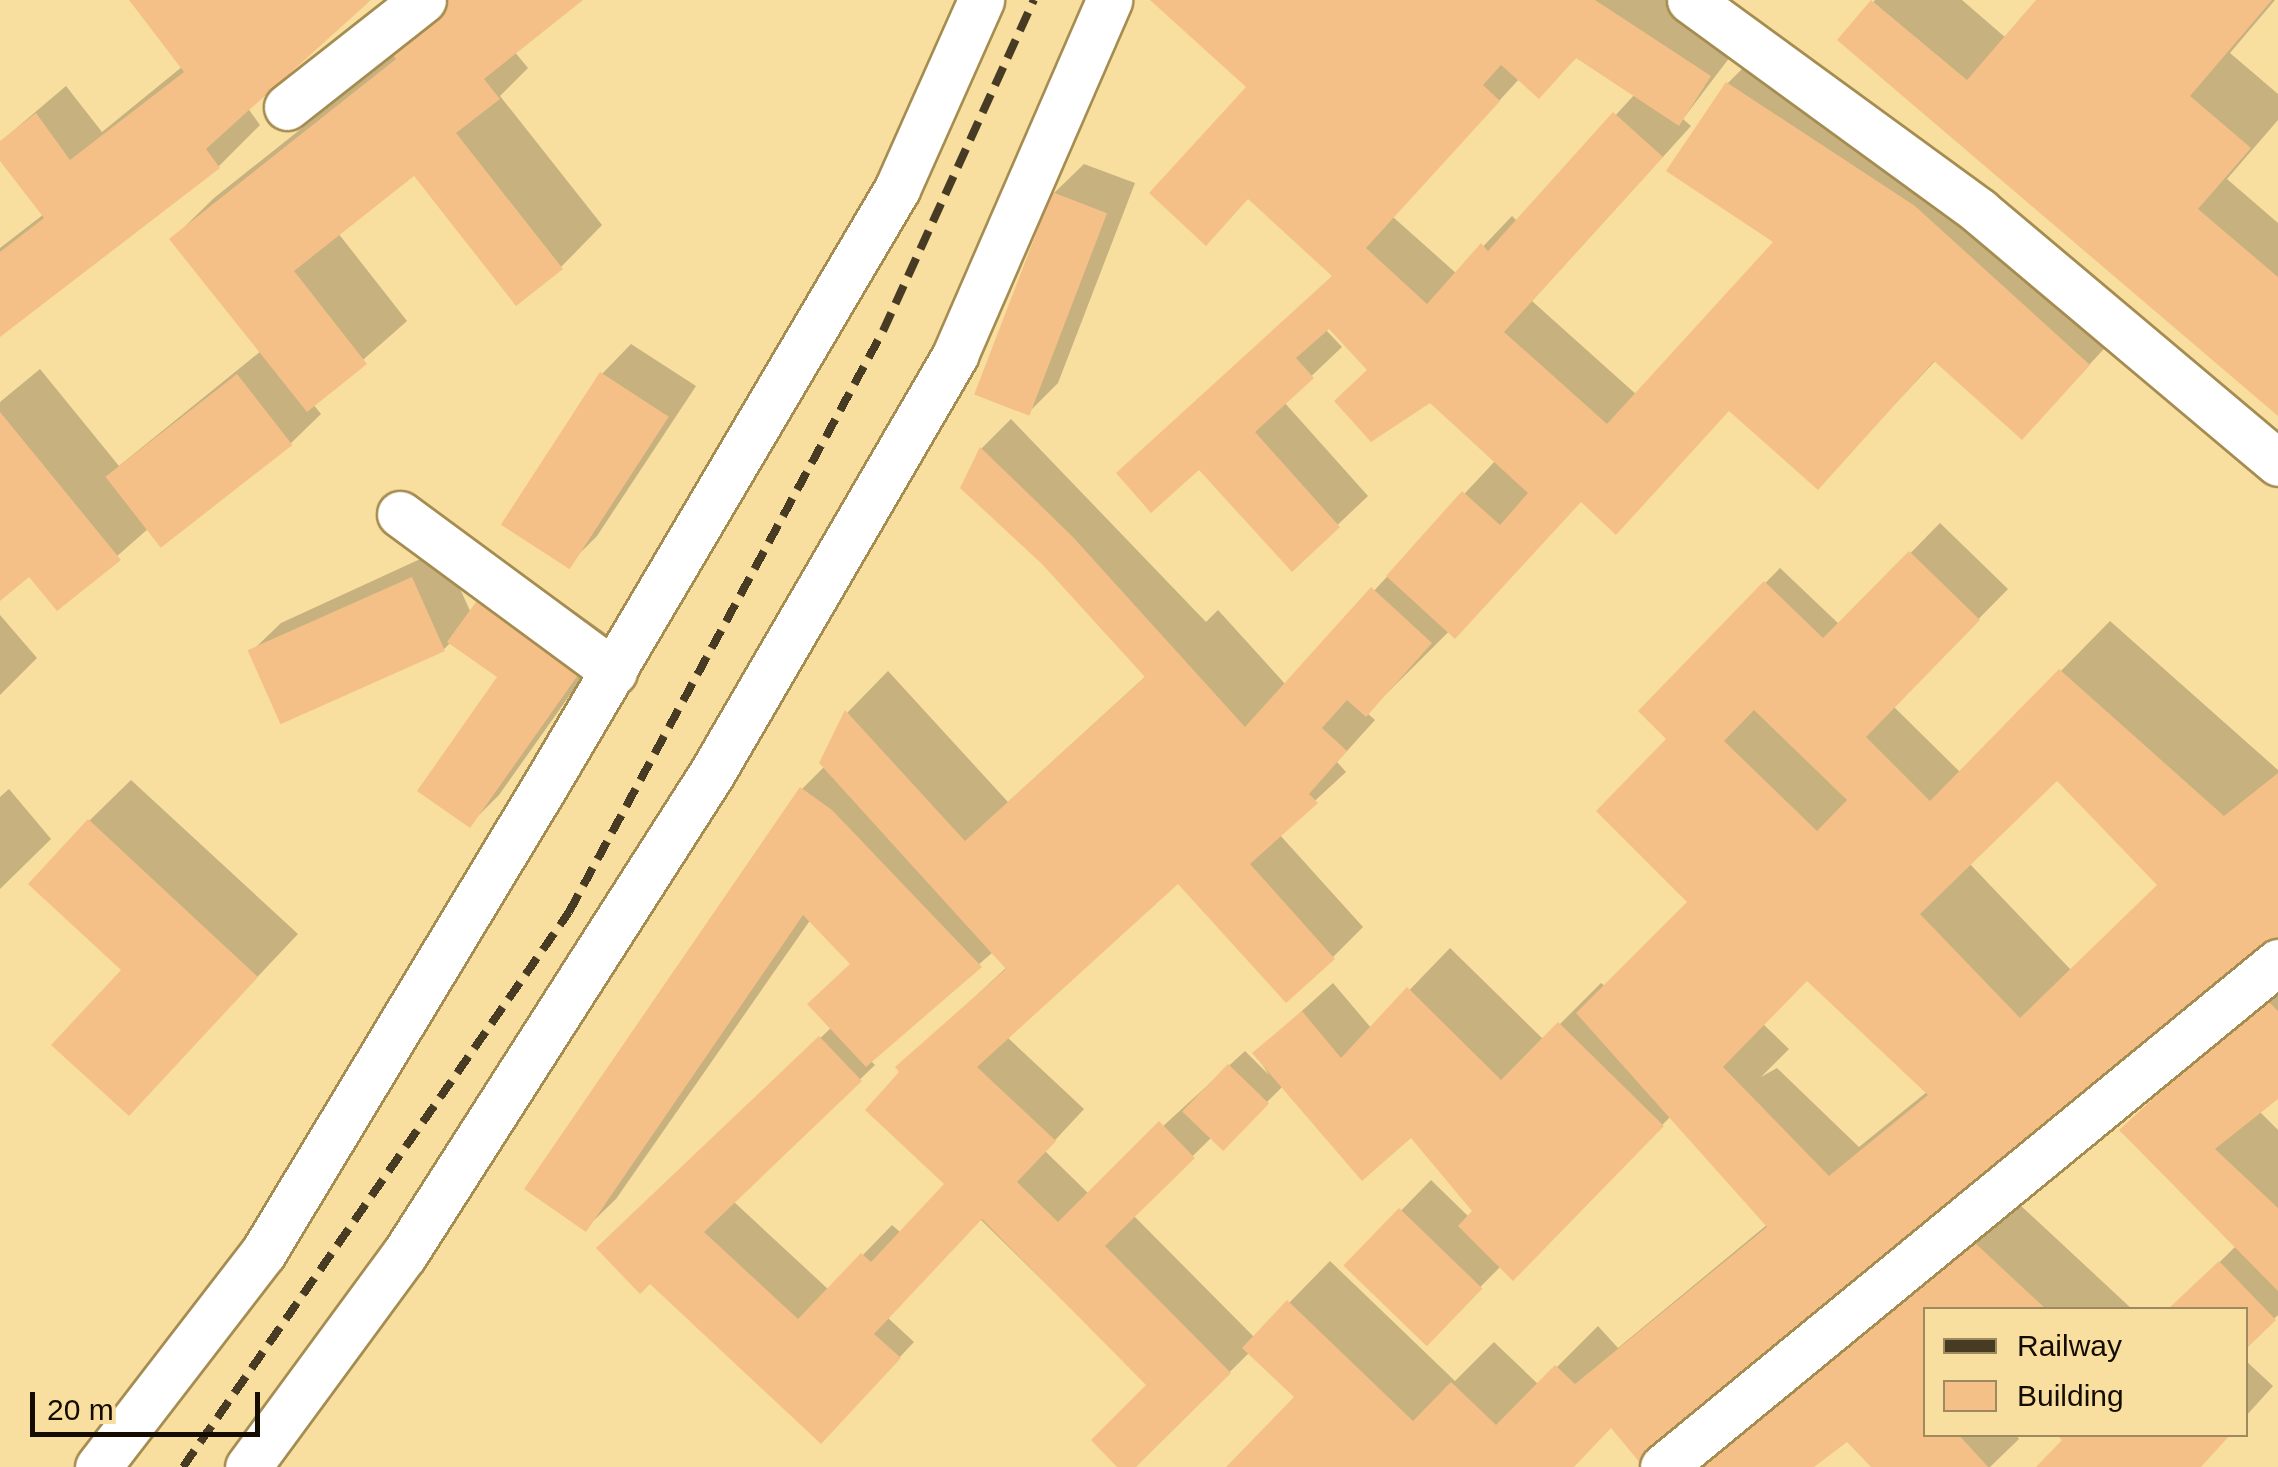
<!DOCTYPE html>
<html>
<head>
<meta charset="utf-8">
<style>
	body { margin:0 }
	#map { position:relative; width:2278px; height:1467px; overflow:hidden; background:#f8de9f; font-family:Helvetica,sans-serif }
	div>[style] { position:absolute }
	.shadow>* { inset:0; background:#0003 }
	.building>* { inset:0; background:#f5c087; transform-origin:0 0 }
	.roads { filter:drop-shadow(2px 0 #a58c50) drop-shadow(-2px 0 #a58c50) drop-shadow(0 2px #a58c50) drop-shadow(0 -2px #a58c50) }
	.lane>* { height:45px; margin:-22.5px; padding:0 22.5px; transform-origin:22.5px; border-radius:22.5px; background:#fff }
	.rail>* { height:8px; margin-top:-4px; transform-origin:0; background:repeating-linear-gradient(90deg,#473b23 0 20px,transparent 0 30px) }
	span { translate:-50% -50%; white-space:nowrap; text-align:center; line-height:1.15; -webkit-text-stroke:8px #f8de9f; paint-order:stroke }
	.legend { position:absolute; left:1923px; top:1307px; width:325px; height:130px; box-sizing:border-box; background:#f8de9f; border:2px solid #9d8a5f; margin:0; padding:12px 18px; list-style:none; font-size:30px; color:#150c00 }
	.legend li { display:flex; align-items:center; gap:20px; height:50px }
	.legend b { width:50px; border:2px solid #9d8a5f }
	.scale { position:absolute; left:30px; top:1392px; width:230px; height:45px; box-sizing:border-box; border:5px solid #150c00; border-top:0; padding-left:12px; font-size:30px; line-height:35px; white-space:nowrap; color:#150c00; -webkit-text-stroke:8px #f8de9f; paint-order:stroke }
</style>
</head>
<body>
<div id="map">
	<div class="shadow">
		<div style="clip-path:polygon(132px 0,368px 0,247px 107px,260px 125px,219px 166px,0 334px,0 248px,44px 214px,0 157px,0 142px,66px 86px,102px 132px,183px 66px)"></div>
		<div style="clip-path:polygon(579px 0,514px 51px,528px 68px,500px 96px,602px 225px,561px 267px,414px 172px,338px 233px,407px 321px,313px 404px,321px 414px,291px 443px,149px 528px,58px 608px,29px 573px,0 597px,0 402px,40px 369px,119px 466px,261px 351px,172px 239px,214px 198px,395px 54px)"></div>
		<div style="clip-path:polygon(evenodd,1154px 0,1670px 0,1739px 45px,1683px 119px,1691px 126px,1532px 301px,1638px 396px,1777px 242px,1669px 171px,1728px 83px,1769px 42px,1954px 164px,1943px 176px,2129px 322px,2022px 437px,1936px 360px,1818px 487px,1730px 408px,1582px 499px,1367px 713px,1375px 720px,1337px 762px,1346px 772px,1279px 834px,1363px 927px,1333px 957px,1286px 1000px,1179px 881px,1007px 1037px,1084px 1109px,1045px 1151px,1089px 1194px,1245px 1051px,1269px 1075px,1255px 1053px,1333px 983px,1372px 1029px,1450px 948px,1544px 1040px,1601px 983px,1606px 987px,1691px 902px,1670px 739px,1641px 711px,1780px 568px,1840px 625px,1940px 523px,2008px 589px,1893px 706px,1961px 773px,2110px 621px,2278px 770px,2278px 934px,1612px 1425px,1572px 1467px,1230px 1467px,1297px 1397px,1250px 1352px,1133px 1467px,1121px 1467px,1149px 1385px,980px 1219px,888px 1318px,914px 1342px,835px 1426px,629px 1218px,832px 1027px,853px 964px,811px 919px,616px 1199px,586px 1228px,802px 789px,825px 766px,848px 712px,888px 671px,1008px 802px,1147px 675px,1044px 562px,963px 488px,982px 448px,1011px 419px,1206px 622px,1218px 610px,1286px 685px,1496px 460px,1430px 400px,1370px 369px,1330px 325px,1325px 329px,1342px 347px,1284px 402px,1368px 496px,1292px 568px,1199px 466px,1334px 275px,1249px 87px,1154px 0,1578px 56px,1635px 94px,1518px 222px,1512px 216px,1457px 274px,1393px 217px,1520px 78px,1539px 96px,1578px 56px,1154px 0,2057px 778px,2159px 884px,2071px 970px,1969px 863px,2057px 778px,1154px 0,993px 952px,1007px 967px,899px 1067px,946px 1185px,901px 1233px,892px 1225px,829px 1290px,733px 1201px,875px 1065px,870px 1060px,993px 952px,1154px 0,1807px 978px,1928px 1091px,1859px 1147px,1777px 1068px,1761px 1077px,1789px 1049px,1763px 1024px,1807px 978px,1154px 0,1283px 1086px,1411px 1135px,1556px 1130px,1470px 1218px,1431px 1180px,1347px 1266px,1426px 1342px,1502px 1265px,1513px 1277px,1672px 1115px,1768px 1224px,1618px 1348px,1598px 1326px,1539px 1385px,1494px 1342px,1455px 1381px,1330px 1261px,1255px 1338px,1133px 1215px,1211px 1138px,1221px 1148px,1283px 1086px)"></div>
		<div style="clip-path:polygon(1875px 0,1962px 0,2006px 38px,2039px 0,2275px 0,2230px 53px,2278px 94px,2278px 120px,2227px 179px,2278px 223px,2278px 413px,1841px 40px)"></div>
		<div style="clip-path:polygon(1084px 164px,1135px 183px,1058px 383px,1028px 413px,1054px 193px)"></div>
		<div style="clip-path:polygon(631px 344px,696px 386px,597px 536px,568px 565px,602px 374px)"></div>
		<div style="clip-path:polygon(442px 549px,471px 613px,512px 567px,611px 637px,499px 795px,469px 825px,501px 677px,451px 642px,444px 649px,251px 652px,281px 623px)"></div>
		<div style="clip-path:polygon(0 615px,37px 658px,0 695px)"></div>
		<div style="clip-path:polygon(131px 780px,298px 934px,129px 1113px,124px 970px,89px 821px)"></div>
		<div style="clip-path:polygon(9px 789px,51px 839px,0 889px,0 797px)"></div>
		<div style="clip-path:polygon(2278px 984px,2278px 1095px,2259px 1111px,2278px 1130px,2278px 1315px,2246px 1346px,2246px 1310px,2171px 1310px,2237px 1245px,2123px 1130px)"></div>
		<div style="clip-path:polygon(2018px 1203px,2133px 1310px,1926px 1310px,1926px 1434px,2015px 1434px,2019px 1439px,1990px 1467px,1875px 1467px,1847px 1438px,1810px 1467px,1699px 1467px)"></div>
		<div style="clip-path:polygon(2246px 1361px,2273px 1386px,2246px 1416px)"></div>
	</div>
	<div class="building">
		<div style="clip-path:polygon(129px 0,371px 0,206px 149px,220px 168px,0 337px,0 252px,44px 218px,0 161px,0 141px,36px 113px,70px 160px,184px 72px)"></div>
		<div style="clip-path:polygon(442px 0,583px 0,484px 79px,500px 99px,456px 133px,563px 269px,516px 306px,414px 176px,294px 271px,367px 364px,307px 412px,169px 239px,396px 59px,386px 45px)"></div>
		<div style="clip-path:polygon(1150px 0,1595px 0,1711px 76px,1679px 126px,1576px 58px,1539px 99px,1501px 65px,1483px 85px,1500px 101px,1366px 248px,1427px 304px,1481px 243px,1488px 251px,1613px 112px,1663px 157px,1504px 332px,1607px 424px,1773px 242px,1666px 171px,1726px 82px,1915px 206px,2090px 365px,2022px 440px,1934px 361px,1818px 490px,1729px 411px,1616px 535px,1581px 502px,1455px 639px,1386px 576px,1462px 491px,1500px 525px,1528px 493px,1430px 403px,1371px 442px,1334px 401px,1367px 370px,1329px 329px,1296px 358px,1314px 378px,1255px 432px,1340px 527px,1292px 572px,1199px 470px,1151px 513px,1116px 473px,1332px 276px,1248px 199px,1206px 246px,1149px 193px,1246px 87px)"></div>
		<div style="clip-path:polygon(1871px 0,1967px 80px,2036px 0,2272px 0,2190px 96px,2251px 148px,2198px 209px,2278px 277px,2278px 416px,1837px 40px)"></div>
		<div style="left:1052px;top:192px;width:59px;height:217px;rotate:21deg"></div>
		<div style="left:600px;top:372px;width:82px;height:182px;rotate:33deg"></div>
		<div style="left:237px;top:374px;width:90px;height:167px;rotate:52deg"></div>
		<div style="clip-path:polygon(0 412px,121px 560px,57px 611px,29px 577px,0 601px)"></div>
		<div style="clip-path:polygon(980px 447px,1072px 536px,1245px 727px,1371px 587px,1432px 643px,1366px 717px,1347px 700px,1322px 728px,1347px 751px,1309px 794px,1318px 803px,1250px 864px,1335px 959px,1286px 1003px,1178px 884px,977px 1067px,1056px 1141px,1017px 1182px,1058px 1222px,1159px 1121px,1195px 1158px,1105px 1246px,1231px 1373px,1136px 1467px,1117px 1467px,1091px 1440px,1146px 1385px,982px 1219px,874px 1334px,901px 1358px,821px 1444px,650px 1284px,640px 1294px,596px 1248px,819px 1036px,862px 1081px,704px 1232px,798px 1319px,861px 1253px,871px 1262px,944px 1184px,865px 1110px,899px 1072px,895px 1067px,1006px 969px,819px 763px,845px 710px,965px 841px,1145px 677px,1042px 564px,960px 488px)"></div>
		<div style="clip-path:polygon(evenodd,1909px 551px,1980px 620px,1866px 737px,1930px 801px,2059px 669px,2224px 816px,2278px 773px,2278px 937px,1641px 1464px,1611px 1428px,1574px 1467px,1226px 1467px,1294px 1397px,1242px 1348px,1287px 1300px,1413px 1421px,1451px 1382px,1496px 1425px,1555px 1365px,1575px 1384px,1767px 1227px,1576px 1013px,1687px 902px,1596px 811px,1666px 739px,1638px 711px,1764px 581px,1823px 638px,1909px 551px,1754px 710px,1847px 800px,1817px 831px,1724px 741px,1754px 710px,1909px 551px,2057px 781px,2157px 885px,2020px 1018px,1920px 914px,2057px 781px,1909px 551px,1807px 981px,1928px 1095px,1829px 1176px,1723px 1067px,1807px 981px)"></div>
		<div style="left:412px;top:577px;width:81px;height:180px;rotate:66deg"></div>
		<div style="clip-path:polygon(481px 595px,583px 668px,470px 828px,417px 791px,497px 677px,447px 642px)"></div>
		<div style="clip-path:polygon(800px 787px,832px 810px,982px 967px,866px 1067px,807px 1004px,850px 964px,803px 915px,586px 1232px,524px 1189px)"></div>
		<div style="clip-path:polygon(88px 819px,258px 977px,129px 1116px,51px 1045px,121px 970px,28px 884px)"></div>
		<div style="clip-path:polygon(1407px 987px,1501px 1080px,1558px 1022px,1664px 1126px,1513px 1281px,1458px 1226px,1472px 1211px,1411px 1138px,1362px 1181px,1252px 1053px,1302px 1011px,1341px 1058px)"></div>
		<div style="clip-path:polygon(2264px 997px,2278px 1011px,2278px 1099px,2215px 1149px,2278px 1208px,2278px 1291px,2119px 1130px)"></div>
		<div style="left:1228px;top:1064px;width:57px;height:66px;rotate:44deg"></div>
		<div style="left:1399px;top:1208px;width:116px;height:80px;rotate:44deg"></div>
		<div style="clip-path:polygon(1975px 1243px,2047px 1310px,1926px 1310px,1926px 1434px,1958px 1434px,1988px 1467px,1871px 1467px,1847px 1442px,1814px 1467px,1697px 1467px)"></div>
		<div style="clip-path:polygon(2219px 1261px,2276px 1320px,2246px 1349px,2246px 1310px,2167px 1310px)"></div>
		<div style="clip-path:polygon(2056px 1434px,2231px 1434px,2201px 1467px,2036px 1467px,2062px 1440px)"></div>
	</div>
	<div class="roads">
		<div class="lane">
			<div style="left:1690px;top:0;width:358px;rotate:36.1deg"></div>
			<div style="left:1979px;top:211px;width:391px;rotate:40.1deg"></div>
			<div style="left:287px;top:107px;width:173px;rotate:-38.2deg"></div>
			<div style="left:400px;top:514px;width:266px;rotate:36.4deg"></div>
			<div style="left:98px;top:1467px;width:270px;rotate:-52.4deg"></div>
			<div style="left:263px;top:1253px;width:548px;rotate:-58.89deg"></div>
			<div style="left:546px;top:784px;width:691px;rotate:-59.46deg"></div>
			<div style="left:897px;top:189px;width:207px;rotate:-66deg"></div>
			<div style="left:248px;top:1467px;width:263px;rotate:-53.7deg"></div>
			<div style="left:404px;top:1255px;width:572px;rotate:-57.42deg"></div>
			<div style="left:712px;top:773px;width:484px;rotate:-59.8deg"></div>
			<div style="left:955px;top:355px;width:387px;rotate:-66.5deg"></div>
			<div style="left:1663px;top:1467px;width:796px;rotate:-39.39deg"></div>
		</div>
	</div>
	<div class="rail">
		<div style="left:183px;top:1467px;width:676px;rotate:-55.18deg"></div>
		<div style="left:569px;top:912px;width:660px;rotate:-61.61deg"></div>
		<div style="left:883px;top:331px;width:364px;rotate:-65.5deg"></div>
	</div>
	<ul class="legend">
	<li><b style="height:12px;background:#473b23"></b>Railway</li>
	<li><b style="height:28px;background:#f5c087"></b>Building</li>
	</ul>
	<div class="scale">20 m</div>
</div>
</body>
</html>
